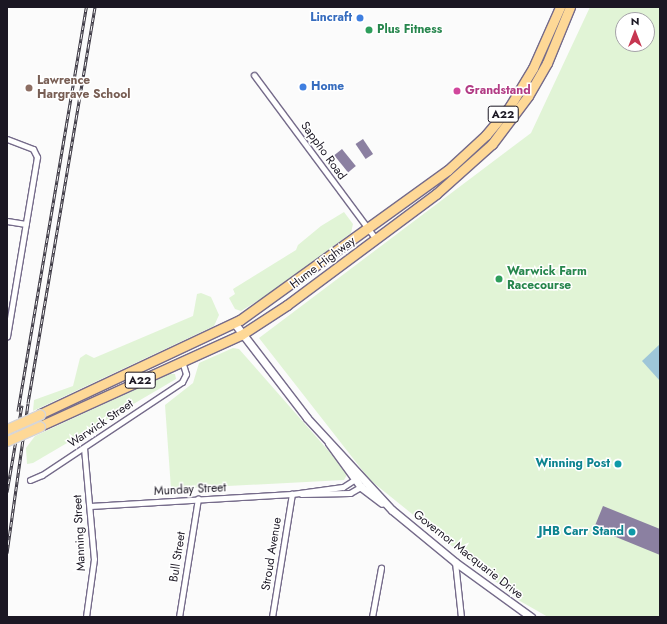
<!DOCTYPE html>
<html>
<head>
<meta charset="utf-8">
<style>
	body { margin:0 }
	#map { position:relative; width:667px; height:624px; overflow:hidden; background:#fbfbfb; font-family:Jost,sans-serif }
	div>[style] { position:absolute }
	.green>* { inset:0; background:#e1f4d6 }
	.water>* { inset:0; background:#9ec6d8 }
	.building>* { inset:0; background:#8b80a1; transform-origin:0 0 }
	.roads { filter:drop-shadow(1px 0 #756b8a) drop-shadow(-1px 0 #756b8a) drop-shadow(0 1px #756b8a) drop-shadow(0 -1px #756b8a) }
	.minor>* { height:5px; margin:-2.5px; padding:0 2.5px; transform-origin:2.5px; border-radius:2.5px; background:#fff }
	.secondary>* { height:7px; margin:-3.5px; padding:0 3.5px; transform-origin:3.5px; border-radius:3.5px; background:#fff }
	.trunk>* { height:9px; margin:-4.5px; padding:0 4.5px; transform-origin:4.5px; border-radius:4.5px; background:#fed896 }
	.rail>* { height:3px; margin-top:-1.5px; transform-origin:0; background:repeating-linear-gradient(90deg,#fff 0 4.5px,#38343f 0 9px); box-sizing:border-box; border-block:1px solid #38343f }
	.bridges { filter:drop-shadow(1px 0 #d6d5d7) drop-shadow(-1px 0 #d6d5d7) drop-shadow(0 1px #d6d5d7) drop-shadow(0 -1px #d6d5d7) }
	.trunk-bridge>* { height:9px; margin:-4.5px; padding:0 4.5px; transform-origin:4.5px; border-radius:4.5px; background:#fed896 }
	.dots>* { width:11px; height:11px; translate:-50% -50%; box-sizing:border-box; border:2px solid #fff; border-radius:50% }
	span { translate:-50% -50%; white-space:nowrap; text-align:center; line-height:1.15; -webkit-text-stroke:3px #fff; paint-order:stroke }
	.shield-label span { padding:1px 3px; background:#fff; border:1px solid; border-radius:3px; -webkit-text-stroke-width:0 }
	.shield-label { font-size:11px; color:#1b1723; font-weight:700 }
	.shop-label { font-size:12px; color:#366cbe; font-weight:700 }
	.right { translate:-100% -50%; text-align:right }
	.left { translate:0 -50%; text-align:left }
	.leisure-label { font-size:12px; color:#27864d; font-weight:700 }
	.education-label { font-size:12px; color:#785e54; font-weight:700 }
	.hotel-label { font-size:12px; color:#b23c85; font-weight:700 }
	.street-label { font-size:12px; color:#1b1723 }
	.culture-label { font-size:12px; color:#0d838f; font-weight:700 }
	.frame { position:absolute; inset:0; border:8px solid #1b1723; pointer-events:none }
	.north { position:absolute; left:615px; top:12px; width:40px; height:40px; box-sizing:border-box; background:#fff; border:1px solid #a4a2a7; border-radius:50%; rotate:0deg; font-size:11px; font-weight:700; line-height:16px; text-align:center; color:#1b1723 }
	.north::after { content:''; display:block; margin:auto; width:14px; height:18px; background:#c63651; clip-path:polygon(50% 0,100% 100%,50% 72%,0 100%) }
</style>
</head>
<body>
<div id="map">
	<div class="green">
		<div style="clip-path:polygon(evenodd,590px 7px,660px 7px,660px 617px,548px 617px,520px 601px,370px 480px,259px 338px,531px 133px,590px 7px,623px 20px,647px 20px,647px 44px,623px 44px,623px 20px)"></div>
		<div style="clip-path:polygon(344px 212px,353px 224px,351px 233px,275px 290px,241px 311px,235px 309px,229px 298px,235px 294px,233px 289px,296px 250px,298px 245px,321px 226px)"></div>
		<div style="clip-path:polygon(201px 293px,211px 297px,219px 315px,214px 326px,33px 411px,34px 400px,73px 386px,80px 358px,86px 354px,94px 358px,193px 316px,197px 294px)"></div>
		<div style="clip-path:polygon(233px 348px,239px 349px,348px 473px,344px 480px,171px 489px,165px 405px,193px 383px,199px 363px)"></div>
		<div style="clip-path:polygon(169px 374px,175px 374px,176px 379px,33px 463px,27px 464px,26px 448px,35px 436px)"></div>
	</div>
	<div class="water">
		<div style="clip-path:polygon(660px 344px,660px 381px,642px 361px)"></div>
	</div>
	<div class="building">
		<div style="left:363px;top:139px;width:18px;height:9px;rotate:56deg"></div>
		<div style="left:342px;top:149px;width:22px;height:10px;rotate:51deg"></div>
		<div style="clip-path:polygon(603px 506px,660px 529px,660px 555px,594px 528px)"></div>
	</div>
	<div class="roads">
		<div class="minor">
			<div style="left:254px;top:75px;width:204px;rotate:53.4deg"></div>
			<div style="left:7px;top:139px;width:28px;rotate:21deg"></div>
			<div style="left:33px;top:149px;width:9px;rotate:63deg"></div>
			<div style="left:37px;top:157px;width:182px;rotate:99.5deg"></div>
			<div style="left:7px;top:221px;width:19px;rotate:9deg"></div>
			<div style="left:84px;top:448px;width:111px;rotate:84.9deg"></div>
			<div style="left:94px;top:559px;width:59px;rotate:97.9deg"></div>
			<div style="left:30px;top:480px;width:13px;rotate:-23deg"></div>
			<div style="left:42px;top:475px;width:168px;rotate:-33.6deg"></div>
			<div style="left:182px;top:382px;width:9px;rotate:-63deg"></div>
			<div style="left:186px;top:374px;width:14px;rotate:-107deg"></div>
			<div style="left:301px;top:494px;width:49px;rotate:-1.2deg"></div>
			<div style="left:350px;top:493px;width:14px;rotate:-30deg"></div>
			<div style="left:90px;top:506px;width:202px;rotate:-3.4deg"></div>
			<div style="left:292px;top:494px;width:51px;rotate:-7.8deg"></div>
			<div style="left:343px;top:487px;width:17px;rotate:-33deg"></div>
			<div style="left:455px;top:562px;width:55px;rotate:83.8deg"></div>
			<div style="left:179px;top:617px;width:120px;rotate:-80.9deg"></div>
			<div style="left:272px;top:617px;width:125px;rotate:-80.8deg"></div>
			<div style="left:372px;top:617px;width:50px;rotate:-79.6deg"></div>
		</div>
		<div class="secondary">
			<div style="left:235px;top:324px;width:118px;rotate:52.5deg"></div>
			<div style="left:307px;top:418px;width:125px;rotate:47.3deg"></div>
			<div style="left:392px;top:510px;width:82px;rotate:39.5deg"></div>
			<div style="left:455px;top:562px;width:94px;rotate:35.9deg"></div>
			<div style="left:329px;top:443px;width:54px;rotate:54deg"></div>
			<div style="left:361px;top:487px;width:26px;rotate:37deg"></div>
		</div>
		<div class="trunk">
			<div style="left:40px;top:414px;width:221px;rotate:-25.2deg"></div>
			<div style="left:240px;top:320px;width:256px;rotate:-35.8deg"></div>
			<div style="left:448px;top:170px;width:52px;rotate:-42.6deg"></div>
			<div style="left:486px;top:135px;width:38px;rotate:-50deg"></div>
			<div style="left:510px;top:106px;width:44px;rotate:-58.8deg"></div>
			<div style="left:533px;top:68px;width:67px;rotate:-66.1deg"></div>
			<div style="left:40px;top:426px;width:221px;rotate:-24.4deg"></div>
			<div style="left:241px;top:335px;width:55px;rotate:-33.1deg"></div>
			<div style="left:287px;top:305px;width:186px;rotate:-36.7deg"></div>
			<div style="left:436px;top:194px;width:75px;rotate:-41.8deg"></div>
			<div style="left:492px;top:144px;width:60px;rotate:-53.1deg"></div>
			<div style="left:528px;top:96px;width:38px;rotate:-60deg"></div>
			<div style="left:547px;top:63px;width:61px;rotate:-67.7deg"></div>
		</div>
	</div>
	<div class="rail">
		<div style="left:18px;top:411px;width:410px;rotate:-80.4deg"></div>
		<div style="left:7px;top:492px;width:88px;rotate:-80.2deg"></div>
		<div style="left:7px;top:553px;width:151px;rotate:-82deg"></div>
		<div style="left:28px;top:403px;width:402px;rotate:-80.4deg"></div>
	</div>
	<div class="bridges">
		<div class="trunk-bridge">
			<div style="left:7px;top:429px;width:36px;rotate:-24deg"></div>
			<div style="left:7px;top:441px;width:36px;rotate:-24deg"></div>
		</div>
	</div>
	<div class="dots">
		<div style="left:360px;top:18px;background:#3f7fe0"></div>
		<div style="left:369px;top:30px;background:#2e9e5b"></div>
		<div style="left:303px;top:87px;background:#3f7fe0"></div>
		<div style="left:29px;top:88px;background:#8d6e63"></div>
		<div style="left:457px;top:91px;background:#d1479c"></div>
		<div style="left:499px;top:279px;background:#2e9e5b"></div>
		<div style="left:618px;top:464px;background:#0f9aa8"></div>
		<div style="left:632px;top:532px;background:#0f9aa8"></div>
	</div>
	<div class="shield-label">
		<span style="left:503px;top:114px">A22</span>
		<span style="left:140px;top:380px">A22</span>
	</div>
	<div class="shop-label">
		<span class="right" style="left:352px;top:18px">Lincraft</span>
		<span class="left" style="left:311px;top:87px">Home</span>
	</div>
	<div class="leisure-label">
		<span class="left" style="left:377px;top:30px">Plus Fitness</span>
		<span class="left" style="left:507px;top:279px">Warwick Farm<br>Racecourse</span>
	</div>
	<div class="education-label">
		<span class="left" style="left:37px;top:88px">Lawrence<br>Hargrave School</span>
	</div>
	<div class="hotel-label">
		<span class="left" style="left:465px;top:91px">Grandstand</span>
	</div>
	<div class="street-label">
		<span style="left:323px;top:151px;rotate:54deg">Sappho Road</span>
		<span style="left:323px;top:263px;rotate:-37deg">Hume Highway</span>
		<span style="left:101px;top:424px;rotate:-34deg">Warwick Street</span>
		<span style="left:190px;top:490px;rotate:-3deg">Munday Street</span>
		<span style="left:80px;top:533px;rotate:-93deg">Manning Street</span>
		<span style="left:272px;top:554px;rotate:-81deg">Stroud Avenue</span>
		<span style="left:468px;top:555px;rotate:38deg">Governor Macquarie Drive</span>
		<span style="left:178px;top:557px;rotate:-81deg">Bull Street</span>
	</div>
	<div class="culture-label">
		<span class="right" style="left:610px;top:464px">Winning Post</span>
		<span class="right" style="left:624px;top:532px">JHB Carr Stand</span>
	</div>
	<div class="frame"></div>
	<div class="north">N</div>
</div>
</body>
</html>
